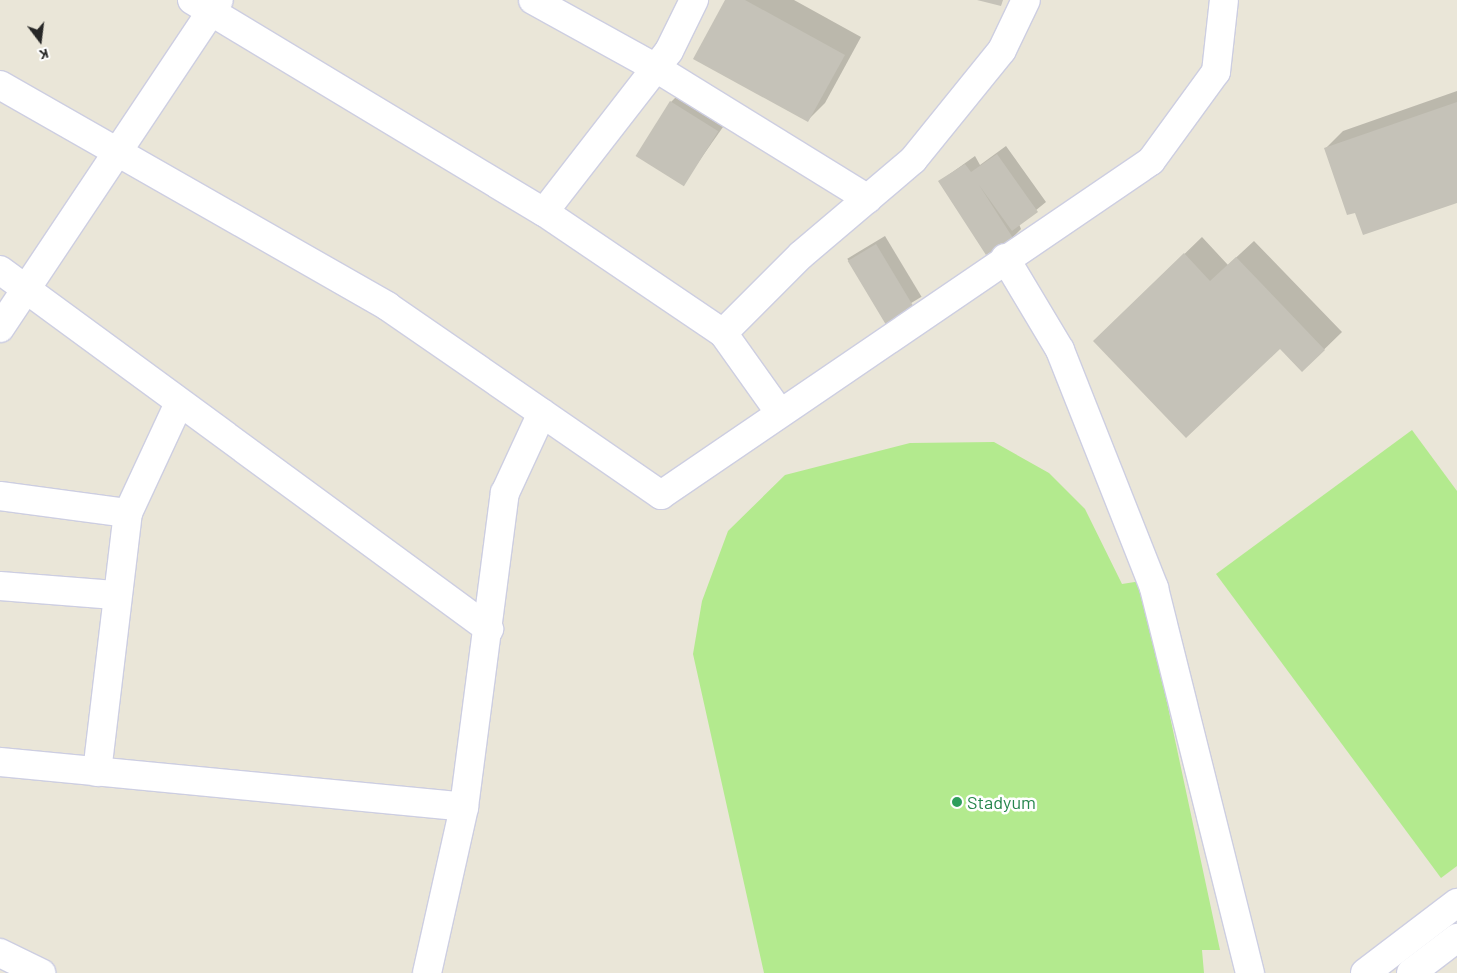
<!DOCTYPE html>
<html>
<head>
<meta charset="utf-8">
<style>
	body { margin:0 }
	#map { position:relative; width:1457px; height:973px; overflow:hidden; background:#eae6d8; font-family:Barlow,sans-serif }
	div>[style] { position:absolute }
	.pitch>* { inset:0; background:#b3ea8e }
	.shadow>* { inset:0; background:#0003; transform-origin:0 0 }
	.building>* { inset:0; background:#c5c2b8; transform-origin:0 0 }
	.roads { filter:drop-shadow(1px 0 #cdcee1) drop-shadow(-1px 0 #cdcee1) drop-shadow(0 1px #cdcee1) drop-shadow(0 -1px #cdcee1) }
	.minor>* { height:28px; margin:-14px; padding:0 14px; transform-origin:14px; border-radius:14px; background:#fff }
	.tertiary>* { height:28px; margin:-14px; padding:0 14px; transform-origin:14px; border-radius:14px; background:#fff }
	.dots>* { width:14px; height:14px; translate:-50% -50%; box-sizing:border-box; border:2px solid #fff; border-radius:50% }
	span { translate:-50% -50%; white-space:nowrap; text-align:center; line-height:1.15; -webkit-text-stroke:5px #fff; paint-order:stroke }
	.leisure-label { font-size:18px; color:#27864d }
	.left { translate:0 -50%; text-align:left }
	.north { position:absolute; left:15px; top:15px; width:50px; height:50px; -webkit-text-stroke:4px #fff; paint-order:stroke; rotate:165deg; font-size:14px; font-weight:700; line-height:20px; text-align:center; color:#272727 }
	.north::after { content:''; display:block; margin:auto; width:18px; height:22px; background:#272727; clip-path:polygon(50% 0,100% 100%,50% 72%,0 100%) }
</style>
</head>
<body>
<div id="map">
	<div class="pitch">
		<div style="clip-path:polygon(1412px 430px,1457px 491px,1457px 866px,1441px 878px,1216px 574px)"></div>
		<div style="clip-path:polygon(994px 442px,1049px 473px,1085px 509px,1122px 584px,1141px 581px,1220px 950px,1202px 950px,1204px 973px,764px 973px,693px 654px,702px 601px,728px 531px,785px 475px,910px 443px)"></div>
	</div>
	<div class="shadow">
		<div style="clip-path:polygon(727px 0,794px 0,861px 37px,825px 103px,807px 121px)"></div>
		<div style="clip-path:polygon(684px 89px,730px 117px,683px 184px,671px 102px)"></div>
		<div style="clip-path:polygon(1457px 91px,1457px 201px,1356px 211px,1326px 148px,1343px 131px)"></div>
		<div style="clip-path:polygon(1006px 146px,1046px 202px,1019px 224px,1021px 229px,1013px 237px,987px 254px,940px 181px,975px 156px,980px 165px)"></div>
		<div style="left:885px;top:236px;width:71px;height:44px;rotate:59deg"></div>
		<div style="clip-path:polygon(1202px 237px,1228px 265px,1254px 241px,1342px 332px,1302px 371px,1280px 348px,1112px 324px)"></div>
	</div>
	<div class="building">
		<div style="clip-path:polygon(725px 0,745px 0,845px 55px,808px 122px,693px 59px)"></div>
		<div style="clip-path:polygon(977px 0,1003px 0,1001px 6px)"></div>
		<div style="left:670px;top:101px;width:57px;height:65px;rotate:32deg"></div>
		<div style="clip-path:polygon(1457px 102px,1457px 203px,1363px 235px,1355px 213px,1347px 215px,1324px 148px)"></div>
		<div style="clip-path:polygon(997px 154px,1038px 212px,1012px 231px,979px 185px,1013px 238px,986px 255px,938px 181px,965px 164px,971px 172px)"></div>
		<div style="left:876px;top:244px;width:74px;height:33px;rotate:59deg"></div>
		<div style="clip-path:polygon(1184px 253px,1210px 281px,1236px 257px,1325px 350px,1302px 372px,1280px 349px,1186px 438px,1093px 341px)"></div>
	</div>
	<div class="roads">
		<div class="minor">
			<div style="left:192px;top:0;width:411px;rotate:31.1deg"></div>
			<div style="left:544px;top:212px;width:216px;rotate:34.1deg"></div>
			<div style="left:533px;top:0;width:141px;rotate:28.9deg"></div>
			<div style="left:656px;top:68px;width:249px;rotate:31.7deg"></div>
			<div style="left:0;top:85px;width:446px;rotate:29.7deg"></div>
			<div style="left:387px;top:306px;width:333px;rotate:34.6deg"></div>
			<div style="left:661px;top:495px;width:593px;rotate:-34.28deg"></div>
			<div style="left:1151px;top:161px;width:110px;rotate:-53.9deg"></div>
			<div style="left:1216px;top:72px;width:72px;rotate:-83.7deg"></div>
			<div style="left:544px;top:212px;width:204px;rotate:-52.2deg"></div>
			<div style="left:669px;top:51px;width:57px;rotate:-63.9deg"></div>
			<div style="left:1005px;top:258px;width:107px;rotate:59.1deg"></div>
			<div style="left:1060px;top:350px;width:256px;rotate:68.4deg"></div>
			<div style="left:1154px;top:588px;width:397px;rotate:76deg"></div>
			<div style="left:0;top:270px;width:607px;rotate:36.28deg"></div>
			<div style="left:0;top:328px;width:394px;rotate:-56.3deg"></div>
			<div style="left:780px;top:413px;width:98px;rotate:-125.5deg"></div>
			<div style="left:723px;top:333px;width:110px;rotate:-45deg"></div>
			<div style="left:801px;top:255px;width:147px;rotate:-40.3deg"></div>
			<div style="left:913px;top:160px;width:141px;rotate:-51deg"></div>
			<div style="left:1002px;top:50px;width:55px;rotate:-64.4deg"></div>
			<div style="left:0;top:496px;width:129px;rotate:7.6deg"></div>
			<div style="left:0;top:586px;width:115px;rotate:4.5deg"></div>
			<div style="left:0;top:762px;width:466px;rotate:5.5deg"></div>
			<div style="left:97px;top:772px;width:261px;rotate:-83.2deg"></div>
			<div style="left:128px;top:513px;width:121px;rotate:-65.1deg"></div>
			<div style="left:0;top:953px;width:46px;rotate:26deg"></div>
			<div style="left:427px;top:973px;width:170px;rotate:-77.4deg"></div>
			<div style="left:464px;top:807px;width:317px;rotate:-82.6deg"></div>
			<div style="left:505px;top:493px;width:88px;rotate:-65.2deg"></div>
		</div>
		<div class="tertiary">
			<div style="left:1365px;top:973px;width:116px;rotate:-37.3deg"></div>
			<div style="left:1411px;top:973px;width:58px;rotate:-37.3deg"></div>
		</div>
	</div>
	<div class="dots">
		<div style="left:957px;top:802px;background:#2e9e5b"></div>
	</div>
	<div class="leisure-label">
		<span class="left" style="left:967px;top:802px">Stadyum</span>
	</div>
	<div class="north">K</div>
</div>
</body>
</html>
